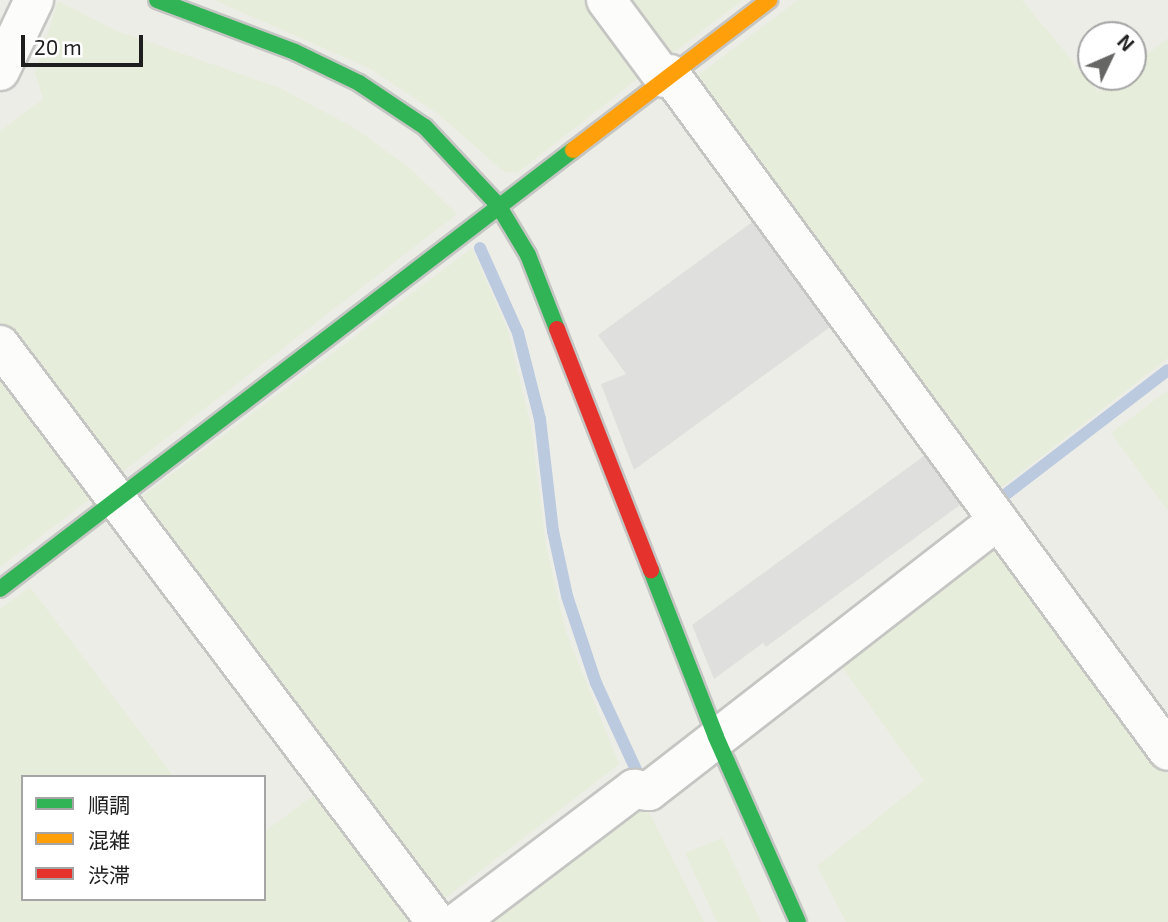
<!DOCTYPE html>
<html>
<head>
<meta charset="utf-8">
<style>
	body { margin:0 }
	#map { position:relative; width:1168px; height:922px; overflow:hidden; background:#edede7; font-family:"Exo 2","Noto Sans JP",sans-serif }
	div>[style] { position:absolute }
	.farmland>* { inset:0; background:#e6edda }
	.parking>* { inset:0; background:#dfdfdd }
	.stream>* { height:12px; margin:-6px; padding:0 6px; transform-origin:6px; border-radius:6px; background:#bbcadf }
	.roads { filter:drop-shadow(2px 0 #c5c5c3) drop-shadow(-2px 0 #c5c5c3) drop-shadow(0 2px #c5c5c3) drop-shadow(0 -2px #c5c5c3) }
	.street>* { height:38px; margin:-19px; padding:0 19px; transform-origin:19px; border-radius:19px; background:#fcfcfb }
	.fast>* { height:16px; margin:-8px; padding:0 8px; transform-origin:8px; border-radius:8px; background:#30b455 }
	.slow>* { height:16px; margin:-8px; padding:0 8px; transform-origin:8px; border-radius:8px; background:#ff9f0a }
	.jam>* { height:16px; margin:-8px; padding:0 8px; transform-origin:8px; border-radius:8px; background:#e5322d }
	span { translate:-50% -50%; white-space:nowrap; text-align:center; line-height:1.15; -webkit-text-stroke:5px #fff; paint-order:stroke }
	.legend { position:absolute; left:21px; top:775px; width:245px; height:126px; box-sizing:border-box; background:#fff; border:2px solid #a5a5a5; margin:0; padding:9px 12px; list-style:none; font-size:21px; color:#1e1e1e }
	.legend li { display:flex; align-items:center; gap:14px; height:35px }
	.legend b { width:35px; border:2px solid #a5a5a5 }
	.north { position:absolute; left:1077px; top:21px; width:70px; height:70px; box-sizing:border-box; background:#fff; border:2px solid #a5a5a5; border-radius:50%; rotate:46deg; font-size:19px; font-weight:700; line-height:28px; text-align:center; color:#1e1e1e }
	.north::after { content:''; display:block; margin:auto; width:24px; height:32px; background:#666664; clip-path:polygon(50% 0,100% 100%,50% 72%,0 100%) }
	.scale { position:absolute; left:21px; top:35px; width:122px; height:32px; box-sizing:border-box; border:4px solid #1e1e1e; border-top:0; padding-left:9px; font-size:21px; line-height:24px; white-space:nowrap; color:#1e1e1e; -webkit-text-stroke:5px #fff; paint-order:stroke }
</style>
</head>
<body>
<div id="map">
	<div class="farmland">
		<div style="clip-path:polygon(214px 0,591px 0,640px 77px,517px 173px,503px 171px,437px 113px,369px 68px)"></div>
		<div style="clip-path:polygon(622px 0,743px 0,673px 53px,662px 53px)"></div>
		<div style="clip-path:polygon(798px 0,1022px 0,1098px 92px,1118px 77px,1133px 77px,1133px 65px,1168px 38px,1168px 358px,994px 493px,694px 78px)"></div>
		<div style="clip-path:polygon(58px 1px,117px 31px,280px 88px,356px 129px,412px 170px,457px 214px,120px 474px,0 329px,0 131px,43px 99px,35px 73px)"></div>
		<div style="clip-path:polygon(472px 248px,508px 331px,531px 426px,546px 546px,566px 632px,619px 764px,439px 903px,140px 498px)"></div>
		<div style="clip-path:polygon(0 368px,91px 487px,90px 499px,0 567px)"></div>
		<div style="clip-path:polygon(1168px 390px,1168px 511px,1111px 433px)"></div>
		<div style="clip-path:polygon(997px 540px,1168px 775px,1168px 922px,846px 922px,817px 866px,924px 781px,837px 660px)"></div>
		<div style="clip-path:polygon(30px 587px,174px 777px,23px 777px,23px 899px,264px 899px,264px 832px,322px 789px,415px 922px,0 922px,0 609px)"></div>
		<div style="clip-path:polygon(645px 804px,704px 922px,489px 922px)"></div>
		<div style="clip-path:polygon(722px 838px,761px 922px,717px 922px,685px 853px)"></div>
	</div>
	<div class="parking">
		<div style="clip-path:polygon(759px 217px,837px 322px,634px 470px,601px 384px,626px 374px,598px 335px)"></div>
		<div style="clip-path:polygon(928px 453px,964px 502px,766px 647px,763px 643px,714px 679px,692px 625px)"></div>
	</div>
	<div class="stream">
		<div style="left:480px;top:248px;width:93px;rotate:65.9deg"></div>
		<div style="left:518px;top:333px;width:89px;rotate:75.7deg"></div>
		<div style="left:540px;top:419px;width:113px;rotate:83.4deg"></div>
		<div style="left:553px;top:531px;width:66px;rotate:77.8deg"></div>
		<div style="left:567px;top:596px;width:92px;rotate:71.6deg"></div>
		<div style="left:596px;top:683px;width:102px;rotate:65.2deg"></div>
		<div style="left:1001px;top:498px;width:210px;rotate:-37.5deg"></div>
	</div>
	<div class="roads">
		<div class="street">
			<div style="left:606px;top:0;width:97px;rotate:53.4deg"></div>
			<div style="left:0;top:71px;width:79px;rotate:-64.4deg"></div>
			<div style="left:670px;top:74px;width:840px;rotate:53.66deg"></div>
			<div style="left:0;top:345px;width:723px;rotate:52.92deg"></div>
			<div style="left:458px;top:922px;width:221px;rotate:-37.1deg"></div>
			<div style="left:634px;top:789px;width:15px;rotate:8deg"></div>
			<div style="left:649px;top:791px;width:442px;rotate:-37.8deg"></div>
		</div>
		<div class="fast">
			<div style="left:157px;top:0;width:147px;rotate:20.6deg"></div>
			<div style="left:295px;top:52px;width:71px;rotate:25.8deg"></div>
			<div style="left:359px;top:83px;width:79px;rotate:33.7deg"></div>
			<div style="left:425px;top:127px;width:107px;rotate:46.9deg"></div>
			<div style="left:498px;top:205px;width:58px;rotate:59deg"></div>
			<div style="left:528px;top:255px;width:79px;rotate:68.6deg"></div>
			<div style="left:651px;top:570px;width:179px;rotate:68.7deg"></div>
			<div style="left:716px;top:737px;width:202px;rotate:66.1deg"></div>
			<div style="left:0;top:589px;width:722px;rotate:-37.46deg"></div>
		</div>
		<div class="slow">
			<div style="left:573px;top:150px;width:247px;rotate:-37.4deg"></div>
		</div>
		<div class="jam">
			<div style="left:557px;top:329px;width:259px;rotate:68.7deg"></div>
		</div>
	</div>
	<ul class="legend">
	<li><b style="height:9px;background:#30b455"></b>順調</li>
	<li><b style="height:9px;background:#ff9f0a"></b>混雑</li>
	<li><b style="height:9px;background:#e5322d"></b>渋滞</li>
	</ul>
	<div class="north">N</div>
	<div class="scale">20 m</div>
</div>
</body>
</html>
